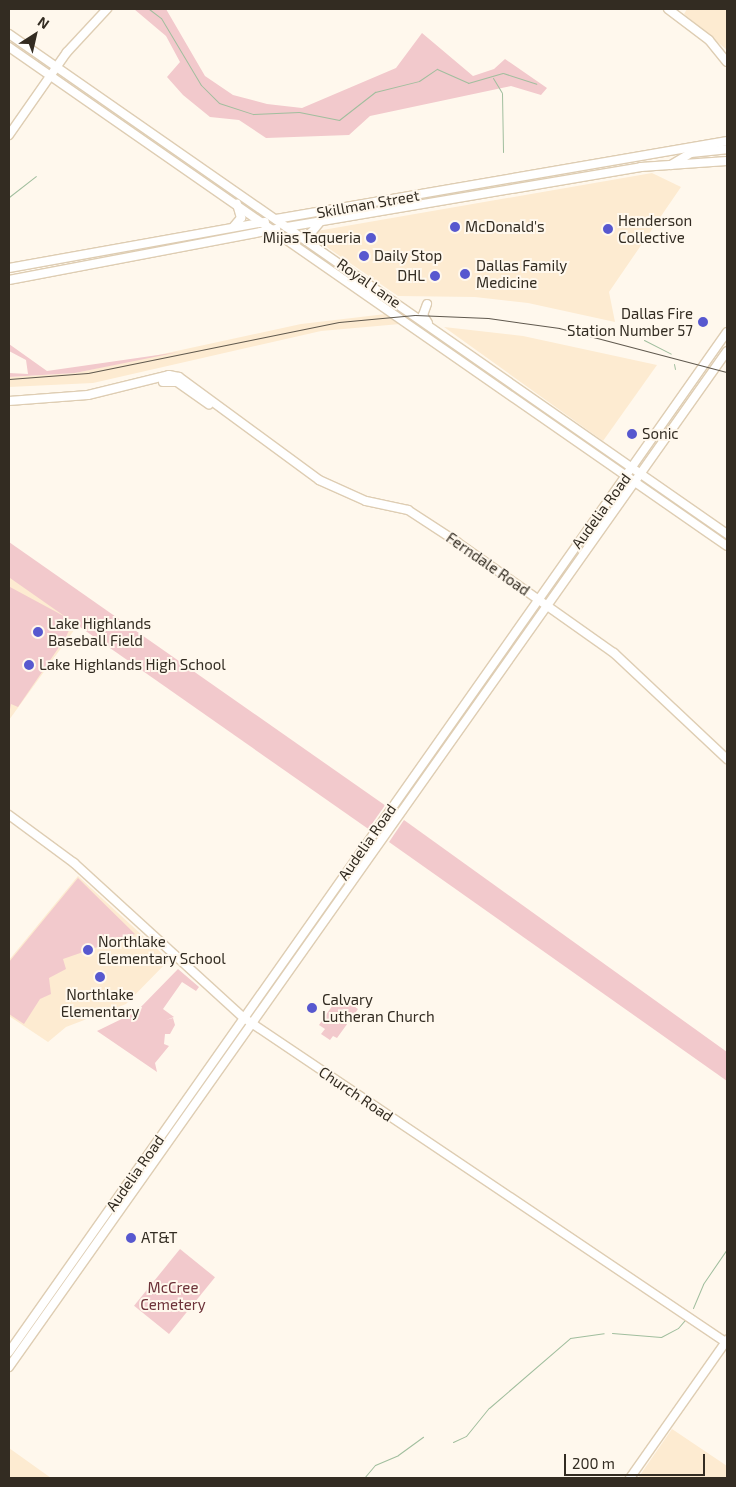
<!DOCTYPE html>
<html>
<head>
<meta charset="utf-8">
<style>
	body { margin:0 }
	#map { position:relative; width:736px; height:1487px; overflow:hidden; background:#fff8ed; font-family:"Exo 2",sans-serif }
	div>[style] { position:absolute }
	.built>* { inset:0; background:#fdebd1 }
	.green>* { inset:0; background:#f2c9cc; transform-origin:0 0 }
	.stream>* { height:1px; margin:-0.5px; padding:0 0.5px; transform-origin:0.5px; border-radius:0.5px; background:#a1be9e }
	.roads { filter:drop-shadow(1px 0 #decdb3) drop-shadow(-1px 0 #decdb3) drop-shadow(0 1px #decdb3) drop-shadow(0 -1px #decdb3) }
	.secondary>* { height:8px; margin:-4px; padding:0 4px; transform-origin:4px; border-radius:4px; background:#fff }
	.tram>* { height:1px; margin:-0.5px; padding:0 0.5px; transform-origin:0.5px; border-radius:0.5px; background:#60594e }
	.dots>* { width:14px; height:14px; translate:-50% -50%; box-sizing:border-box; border:2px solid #fff8ed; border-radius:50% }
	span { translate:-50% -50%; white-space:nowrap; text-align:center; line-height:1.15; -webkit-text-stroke:4px #fff8ed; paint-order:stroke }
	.street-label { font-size:15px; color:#332c22 }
	.poi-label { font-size:15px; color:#332c22 }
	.left { translate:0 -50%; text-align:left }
	.right { translate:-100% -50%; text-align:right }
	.park-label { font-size:15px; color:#6d3239 }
	.frame { position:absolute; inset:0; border:10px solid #332c22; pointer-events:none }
	.north { position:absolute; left:10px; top:10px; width:50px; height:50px; -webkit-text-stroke:4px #fff8ed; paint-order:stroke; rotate:35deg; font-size:14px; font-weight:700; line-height:20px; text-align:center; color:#332c22 }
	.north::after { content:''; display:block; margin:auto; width:18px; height:22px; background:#332c22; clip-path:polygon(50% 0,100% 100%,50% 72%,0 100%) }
	.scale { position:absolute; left:564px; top:1454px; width:141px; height:22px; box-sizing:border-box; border:2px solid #332c22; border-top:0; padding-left:6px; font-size:15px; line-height:18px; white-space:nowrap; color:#332c22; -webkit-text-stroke:4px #fff8ed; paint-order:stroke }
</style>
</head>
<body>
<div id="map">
	<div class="built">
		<div style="clip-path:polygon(687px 9px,727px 9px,727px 50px,684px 14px)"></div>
		<div style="clip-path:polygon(652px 173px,681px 187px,609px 292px,615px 322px,528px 303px,475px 297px,398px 296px,318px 241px,317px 231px)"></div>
		<div style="clip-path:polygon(386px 314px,400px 324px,321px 331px,93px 383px,9px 387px,9px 377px,75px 373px,301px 324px)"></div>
		<div style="clip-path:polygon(444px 327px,523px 336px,657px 365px,603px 441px)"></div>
		<div style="clip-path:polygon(9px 571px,80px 622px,9px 720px)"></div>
		<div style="clip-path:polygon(78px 876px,169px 960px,126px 1004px,66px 1027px,48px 1042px,9px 1016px,9px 960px)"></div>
		<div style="clip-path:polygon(672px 1429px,727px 1466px,727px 1478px,638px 1478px)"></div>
		<div style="clip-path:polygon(9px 1448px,51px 1478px,9px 1478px)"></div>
	</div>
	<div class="green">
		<div style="clip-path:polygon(134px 9px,166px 9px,205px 76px,233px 95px,267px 104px,302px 108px,396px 68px,422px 33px,473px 76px,494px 69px,505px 59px,547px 88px,541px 95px,511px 86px,370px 116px,349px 135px,266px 138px,239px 120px,210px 117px,183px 95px,167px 77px,180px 62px,166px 36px)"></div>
		<div style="clip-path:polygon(9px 344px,47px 371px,179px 352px,75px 373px,9px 377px,9px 373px,28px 374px,26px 360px,9px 351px)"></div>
		<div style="left:9px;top:542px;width:459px;height:29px;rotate:35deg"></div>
		<div style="clip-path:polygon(10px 587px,73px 621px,66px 637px,18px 707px,11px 704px,9px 715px)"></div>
		<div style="clip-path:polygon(404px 820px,727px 1052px,727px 1081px,389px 842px)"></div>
		<div style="clip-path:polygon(78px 878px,135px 934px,63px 959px,66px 969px,49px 978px,51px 994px,40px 999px,24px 1024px,9px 1014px,9px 962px)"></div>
		<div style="clip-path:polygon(178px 969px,199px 987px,196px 991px,182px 982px,163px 1009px,174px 1017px,166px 1020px,173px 1018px,175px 1025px,170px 1034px,165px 1034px,164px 1044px,169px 1046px,155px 1063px,157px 1072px,97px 1031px,136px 1012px)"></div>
		<div style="clip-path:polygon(339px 996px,358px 1009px,337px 1038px,333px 1036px,330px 1040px,321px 1034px,325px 1029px,319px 1025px)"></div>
		<div style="left:180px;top:1249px;width:45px;height:73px;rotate:39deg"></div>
	</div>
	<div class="stream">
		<div style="left:149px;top:9px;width:15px;rotate:37deg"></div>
		<div style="left:161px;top:18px;width:78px;rotate:59.2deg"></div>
		<div style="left:201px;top:85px;width:25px;rotate:45deg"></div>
		<div style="left:219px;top:103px;width:36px;rotate:18deg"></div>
		<div style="left:253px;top:114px;width:46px;rotate:-2.5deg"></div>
		<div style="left:299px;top:112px;width:41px;rotate:11.3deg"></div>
		<div style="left:339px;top:120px;width:46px;rotate:-37.9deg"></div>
		<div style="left:375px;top:92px;width:45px;rotate:-14deg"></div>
		<div style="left:419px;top:81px;width:22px;rotate:-34deg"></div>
		<div style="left:437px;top:69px;width:34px;rotate:24deg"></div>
		<div style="left:468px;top:83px;width:36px;rotate:-16deg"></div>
		<div style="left:503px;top:73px;width:35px;rotate:18deg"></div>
		<div style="left:493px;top:78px;width:17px;rotate:59deg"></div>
		<div style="left:502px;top:93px;width:59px;rotate:89deg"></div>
		<div style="left:9px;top:197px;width:34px;rotate:-38deg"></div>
		<div style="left:644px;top:340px;width:30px;rotate:27deg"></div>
		<div style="left:674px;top:364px;width:5px;rotate:79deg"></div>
		<div style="left:693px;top:1308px;width:26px;rotate:-67deg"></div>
		<div style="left:703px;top:1284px;width:42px;rotate:-55.6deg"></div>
		<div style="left:612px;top:1333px;width:49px;rotate:4.7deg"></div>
		<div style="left:661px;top:1337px;width:19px;rotate:-28deg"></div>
		<div style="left:678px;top:1328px;width:11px;rotate:-49deg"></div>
		<div style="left:453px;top:1442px;width:14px;rotate:-25deg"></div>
		<div style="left:466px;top:1436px;width:36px;rotate:-51deg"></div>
		<div style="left:489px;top:1408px;width:107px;rotate:-40.8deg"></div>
		<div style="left:570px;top:1338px;width:34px;rotate:-8deg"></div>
		<div style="left:364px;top:1478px;width:17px;rotate:-50deg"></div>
		<div style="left:375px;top:1465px;width:25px;rotate:-23deg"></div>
		<div style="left:398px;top:1455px;width:31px;rotate:-36deg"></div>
	</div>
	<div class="roads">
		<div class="secondary">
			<div style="left:668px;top:9px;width:51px;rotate:37.1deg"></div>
			<div style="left:709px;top:40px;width:28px;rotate:51deg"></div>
			<div style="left:9px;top:34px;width:875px;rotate:34.85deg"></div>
			<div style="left:9px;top:47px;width:874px;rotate:34.8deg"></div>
			<div style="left:9px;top:135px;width:101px;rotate:-55.1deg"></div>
			<div style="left:67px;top:52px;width:59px;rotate:-47.1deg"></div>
			<div style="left:671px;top:165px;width:23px;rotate:-31deg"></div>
			<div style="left:691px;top:153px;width:36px;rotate:-6deg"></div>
			<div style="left:276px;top:219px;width:458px;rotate:-9.8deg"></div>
			<div style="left:234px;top:226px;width:11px;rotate:-49deg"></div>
			<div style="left:241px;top:218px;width:15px;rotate:-106deg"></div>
			<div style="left:287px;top:227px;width:359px;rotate:-9.6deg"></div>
			<div style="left:641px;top:167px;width:86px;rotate:-4deg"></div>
			<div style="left:315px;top:246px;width:14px;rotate:-107deg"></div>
			<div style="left:311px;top:233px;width:14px;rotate:-51deg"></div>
			<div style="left:9px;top:268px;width:260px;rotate:-10.2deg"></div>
			<div style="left:9px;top:280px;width:272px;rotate:-10.8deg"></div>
			<div style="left:353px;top:283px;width:26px;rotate:28deg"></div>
			<div style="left:427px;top:304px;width:12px;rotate:110deg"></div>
			<div style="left:423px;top:315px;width:9px;rotate:58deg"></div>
			<div style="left:163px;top:382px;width:14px"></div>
			<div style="left:177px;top:382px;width:39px;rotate:35deg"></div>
			<div style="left:9px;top:401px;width:79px;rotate:-4.3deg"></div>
			<div style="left:88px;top:395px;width:83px;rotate:-13.9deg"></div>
			<div style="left:169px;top:375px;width:10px;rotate:11deg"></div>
			<div style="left:179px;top:377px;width:174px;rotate:36.3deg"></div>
			<div style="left:319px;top:480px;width:51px;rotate:24.1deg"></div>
			<div style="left:366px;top:501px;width:43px;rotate:12.1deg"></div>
			<div style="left:408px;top:510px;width:59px;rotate:33.1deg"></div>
			<div style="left:457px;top:542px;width:192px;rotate:35.3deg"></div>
			<div style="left:614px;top:653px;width:155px;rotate:43.2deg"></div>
			<div style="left:9px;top:815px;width:81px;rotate:36.4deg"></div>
			<div style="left:74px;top:863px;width:230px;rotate:42.4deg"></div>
			<div style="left:244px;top:1018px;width:582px;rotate:33.94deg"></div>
			<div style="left:9px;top:1352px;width:1247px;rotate:-54.86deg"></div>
			<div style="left:9px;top:1367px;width:1244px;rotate:-54.75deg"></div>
			<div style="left:630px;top:1478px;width:169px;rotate:-54.9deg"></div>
		</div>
	</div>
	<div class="tram">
		<div style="left:9px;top:379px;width:79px;rotate:-4.3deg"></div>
		<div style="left:88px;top:373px;width:256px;rotate:-11.5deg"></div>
		<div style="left:339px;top:322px;width:76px;rotate:-5.3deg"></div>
		<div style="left:415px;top:315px;width:73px;rotate:2.4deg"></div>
		<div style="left:488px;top:318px;width:72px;rotate:8deg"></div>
		<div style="left:559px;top:328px;width:174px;rotate:14.7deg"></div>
	</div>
	<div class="dots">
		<div style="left:455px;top:227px;background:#5758cf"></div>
		<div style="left:608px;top:229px;background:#5758cf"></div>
		<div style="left:371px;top:238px;background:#5758cf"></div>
		<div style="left:364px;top:256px;background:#5758cf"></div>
		<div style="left:465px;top:274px;background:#5758cf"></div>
		<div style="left:435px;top:276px;background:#5758cf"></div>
		<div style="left:703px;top:322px;background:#5758cf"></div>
		<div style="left:632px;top:434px;background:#5758cf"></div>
		<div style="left:38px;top:632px;background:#5758cf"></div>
		<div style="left:29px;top:665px;background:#5758cf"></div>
		<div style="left:88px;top:950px;background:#5758cf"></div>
		<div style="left:100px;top:977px;background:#5758cf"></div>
		<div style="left:312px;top:1008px;background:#5758cf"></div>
		<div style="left:131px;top:1238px;background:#5758cf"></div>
	</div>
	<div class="street-label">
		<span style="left:368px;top:204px;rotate:-10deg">Skillman Street</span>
		<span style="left:369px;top:283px;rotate:35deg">Royal Lane</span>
		<span style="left:601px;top:511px;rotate:-54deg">Audelia Road</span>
		<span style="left:488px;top:564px;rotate:35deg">Ferndale Road</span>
		<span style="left:367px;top:842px;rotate:-55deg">Audelia Road</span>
		<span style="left:356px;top:1094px;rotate:34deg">Church Road</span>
		<span style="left:135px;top:1173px;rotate:-55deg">Audelia Road</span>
	</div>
	<div class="poi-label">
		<span class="left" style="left:618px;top:229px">Henderson<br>Collective</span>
		<span class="left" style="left:465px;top:227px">McDonald's</span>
		<span class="right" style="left:361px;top:238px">Mijas Taqueria</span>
		<span class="left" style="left:374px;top:256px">Daily Stop</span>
		<span class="left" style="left:476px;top:274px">Dallas Family<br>Medicine</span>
		<span class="right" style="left:425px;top:276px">DHL</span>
		<span class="right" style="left:693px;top:322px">Dallas Fire<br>Station Number 57</span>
		<span class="left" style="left:642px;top:434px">Sonic</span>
		<span class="left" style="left:48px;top:632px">Lake Highlands<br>Baseball Field</span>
		<span class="left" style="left:39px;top:665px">Lake Highlands High School</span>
		<span class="left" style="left:98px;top:950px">Northlake<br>Elementary School</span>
		<span style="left:100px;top:1003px">Northlake<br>Elementary</span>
		<span class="left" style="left:322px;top:1008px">Calvary<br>Lutheran Church</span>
		<span class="left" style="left:141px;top:1238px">AT&amp;T</span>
	</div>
	<div class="park-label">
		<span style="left:173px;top:1296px">McCree<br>Cemetery</span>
	</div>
	<div class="frame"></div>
	<div class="north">N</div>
	<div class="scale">200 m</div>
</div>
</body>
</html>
